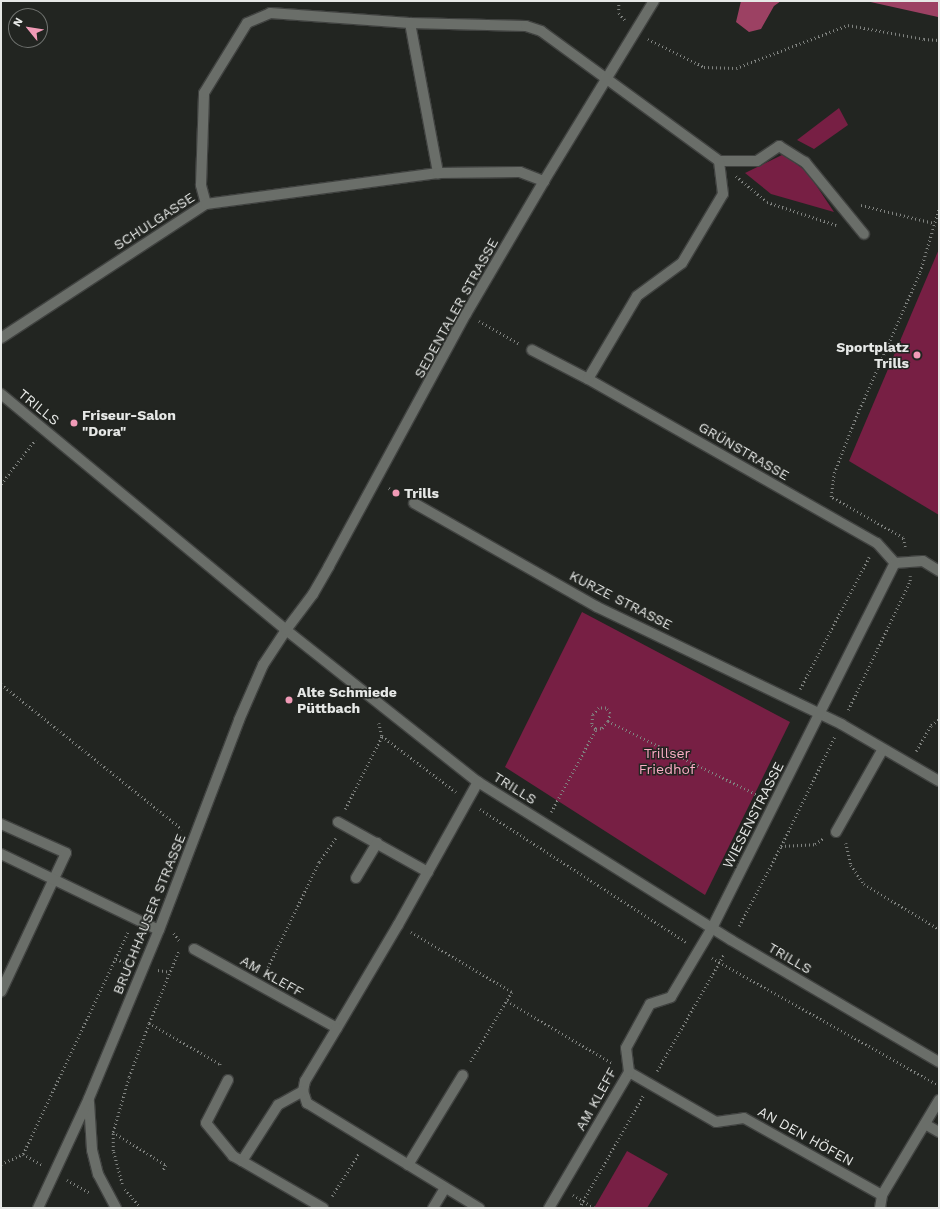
<!DOCTYPE html>
<html>
<head>
<meta charset="utf-8">
<style>
	body { margin:0 }
	#map { position:relative; width:940px; height:1209px; overflow:hidden; background:#222521; font-family:"Work Sans",sans-serif }
	div>[style] { position:absolute }
	.green>* { inset:0; background:#771f44 }
	.water>* { inset:0; background:#9c4163 }
	.path>* { height:2.5px; margin-top:-1.25px; transform-origin:0; background:repeating-linear-gradient(90deg,#808380 0 1px,transparent 0 4px) }
	.roads { filter:drop-shadow(1px 0 #404240) drop-shadow(-1px 0 #404240) drop-shadow(0 1px #404240) drop-shadow(0 -1px #404240) }
	.minor>* { height:10px; margin:-5px; padding:0 5px; transform-origin:5px; border-radius:5px; background:#6a6e69 }
	.dots>* { width:11px; height:11px; translate:-50% -50%; box-sizing:border-box; border:2px solid #222521; border-radius:50% }
	span { translate:-50% -50%; white-space:nowrap; text-align:center; line-height:1.15; -webkit-text-stroke:3px #222521; paint-order:stroke }
	.street-label { font-size:14px; color:#e6e8e6 }
	.poi-label { font-size:14px; color:#e6e8e6; font-weight:700 }
	.right { translate:-100% -50%; text-align:right }
	.left { translate:0 -50%; text-align:left }
	.park-label { font-size:14px; color:#faadc5 }
	.frame { position:absolute; inset:0; border:2px solid #e6e8e6; pointer-events:none }
	.north { position:absolute; left:8px; top:8px; width:40px; height:40px; box-sizing:border-box; background:#222521; border:1px solid #707370; border-radius:50%; rotate:300deg; font-size:11px; font-weight:700; line-height:16px; text-align:center; color:#e6e8e6 }
	.north::after { content:''; display:block; margin:auto; width:14px; height:18px; background:#f09ab6; clip-path:polygon(50% 0,100% 100%,50% 72%,0 100%) }
</style>
</head>
<body>
<div id="map">
	<div class="green">
		<div style="clip-path:polygon(839px 108px,848px 125px,814px 149px,797px 140px)"></div>
		<div style="clip-path:polygon(784px 154px,808px 173px,834px 212px,771px 194px,745px 173px)"></div>
		<div style="clip-path:polygon(939px 249px,939px 515px,849px 461px)"></div>
		<div style="clip-path:polygon(582px 612px,790px 722px,705px 895px,505px 767px)"></div>
		<div style="clip-path:polygon(627px 1151px,668px 1174px,647px 1208px,594px 1208px)"></div>
	</div>
	<div class="water">
		<div style="clip-path:polygon(741px 1px,781px 1px,774px 6px,761px 29px,749px 32px,736px 22px)"></div>
		<div style="clip-path:polygon(866px 1px,939px 1px,938px 17px)"></div>
	</div>
	<div class="path">
		<div style="left:619px;top:1px;width:12px;rotate:90deg"></div>
		<div style="left:619px;top:13px;width:9px;rotate:49deg"></div>
		<div style="left:648px;top:39px;width:63px;rotate:26.6deg"></div>
		<div style="left:704px;top:67px;width:32px;rotate:2deg"></div>
		<div style="left:736px;top:68px;width:120px;rotate:-21deg"></div>
		<div style="left:848px;top:25px;width:77px;rotate:10.4deg"></div>
		<div style="left:924px;top:39px;width:15px;rotate:4deg"></div>
		<div style="left:736px;top:176px;width:40px;rotate:40deg"></div>
		<div style="left:767px;top:202px;width:73px;rotate:18.4deg"></div>
		<div style="left:861px;top:205px;width:75px;rotate:13.9deg"></div>
		<div style="left:479px;top:321px;width:47px;rotate:29.3deg"></div>
		<div style="left:1px;top:484px;width:56px;rotate:-52.3deg"></div>
		<div style="left:389px;top:488px;width:15px;rotate:32deg"></div>
		<div style="left:905px;top:547px;width:9px;rotate:-103deg"></div>
		<div style="left:903px;top:538px;width:83px;rotate:-150.3deg"></div>
		<div style="left:831px;top:497px;width:24px;rotate:-83deg"></div>
		<div style="left:834px;top:473px;width:60px;rotate:-68.6deg"></div>
		<div style="left:856px;top:417px;width:158px;rotate:-66.2deg"></div>
		<div style="left:920px;top:272px;width:67px;rotate:-73.5deg"></div>
		<div style="left:1px;top:684px;width:232px;rotate:38.7deg"></div>
		<div style="left:800px;top:689px;width:149px;rotate:-62.4deg"></div>
		<div style="left:848px;top:710px;width:143px;rotate:-64.3deg"></div>
		<div style="left:910px;top:581px;width:5px;rotate:-90deg"></div>
		<div style="left:608px;top:721px;width:172px;rotate:26.3deg"></div>
		<div style="left:379px;top:723px;width:13px;rotate:77deg"></div>
		<div style="left:382px;top:736px;width:93px;rotate:37.1deg"></div>
		<div style="left:916px;top:751px;width:30px;rotate:-60deg"></div>
		<div style="left:931px;top:725px;width:10px;rotate:-37deg"></div>
		<div style="left:345px;top:809px;width:82px;rotate:-63.1deg"></div>
		<div style="left:480px;top:809px;width:245px;rotate:32.8deg"></div>
		<div style="left:551px;top:812px;width:94px;rotate:-61.5deg"></div>
		<div style="left:596px;top:729px;width:6px;rotate:-9deg"></div>
		<div style="left:602px;top:728px;width:9px;rotate:-49deg"></div>
		<div style="left:608px;top:721px;width:8px;rotate:-76deg"></div>
		<div style="left:610px;top:713px;width:6px;rotate:-129deg"></div>
		<div style="left:606px;top:708px;width:7px;rotate:180deg"></div>
		<div style="left:599px;top:708px;width:9px;rotate:131deg"></div>
		<div style="left:593px;top:715px;width:10px;rotate:96deg"></div>
		<div style="left:592px;top:725px;width:6px;rotate:45deg"></div>
		<div style="left:846px;top:843px;width:23px;rotate:77deg"></div>
		<div style="left:851px;top:865px;width:23px;rotate:56deg"></div>
		<div style="left:864px;top:884px;width:87px;rotate:31deg"></div>
		<div style="left:781px;top:846px;width:34px;rotate:-3deg"></div>
		<div style="left:815px;top:844px;width:11px;rotate:-34deg"></div>
		<div style="left:739px;top:926px;width:90px;rotate:-62.3deg"></div>
		<div style="left:781px;top:846px;width:123px;rotate:-63.9deg"></div>
		<div style="left:411px;top:932px;width:117px;rotate:30.7deg"></div>
		<div style="left:512px;top:992px;width:82px;rotate:120.6deg"></div>
		<div style="left:174px;top:933px;width:11px;rotate:56deg"></div>
		<div style="left:712px;top:958px;width:259px;rotate:29.3deg"></div>
		<div style="left:116px;top:959px;width:15px;rotate:20deg"></div>
		<div style="left:158px;top:970px;width:12px;rotate:9deg"></div>
		<div style="left:266px;top:971px;width:121px;rotate:-64.1deg"></div>
		<div style="left:319px;top:862px;width:29px;rotate:-55deg"></div>
		<div style="left:507px;top:1001px;width:122px;rotate:30.6deg"></div>
		<div style="left:149px;top:1023px;width:82px;rotate:30deg"></div>
		<div style="left:220px;top:1064px;width:3px;rotate:72deg"></div>
		<div style="left:657px;top:1071px;width:135px;rotate:-60.2deg"></div>
		<div style="left:113px;top:1132px;width:62px;rotate:31.9deg"></div>
		<div style="left:166px;top:1165px;width:7px;rotate:117deg"></div>
		<div style="left:23px;top:1154px;width:246px;rotate:-64.7deg"></div>
		<div style="left:1px;top:1164px;width:24px;rotate:-24deg"></div>
		<div style="left:23px;top:1154px;width:22px;rotate:30deg"></div>
		<div style="left:67px;top:1180px;width:25px;rotate:29deg"></div>
		<div style="left:122px;top:1184px;width:34px;rotate:-105deg"></div>
		<div style="left:113px;top:1151px;width:19px;rotate:-90deg"></div>
		<div style="left:113px;top:1132px;width:57px;rotate:-73.8deg"></div>
		<div style="left:129px;top:1077px;width:58px;rotate:-69.7deg"></div>
		<div style="left:149px;top:1023px;width:79px;rotate:-67.7deg"></div>
		<div style="left:125px;top:1189px;width:25px;rotate:50deg"></div>
		<div style="left:573px;top:1195px;width:26px;rotate:31deg"></div>
		<div style="left:332px;top:1196px;width:51px;rotate:-57.9deg"></div>
		<div style="left:579px;top:1208px;width:129px;rotate:-60.3deg"></div>
	</div>
	<div class="roads">
		<div class="minor">
			<div style="left:410px;top:23px;width:153px;rotate:79.4deg"></div>
			<div style="left:206px;top:204px;width:20px;rotate:-105deg"></div>
			<div style="left:201px;top:185px;width:92px;rotate:-88.1deg"></div>
			<div style="left:204px;top:93px;width:82px;rotate:-58.4deg"></div>
			<div style="left:247px;top:23px;width:25px;rotate:-23deg"></div>
			<div style="left:270px;top:13px;width:140px;rotate:4.1deg"></div>
			<div style="left:410px;top:23px;width:116px;rotate:1.5deg"></div>
			<div style="left:526px;top:26px;width:16px;rotate:18deg"></div>
			<div style="left:541px;top:31px;width:220px;rotate:36.1deg"></div>
			<div style="left:719px;top:161px;width:38px"></div>
			<div style="left:757px;top:161px;width:27px;rotate:-34deg"></div>
			<div style="left:779px;top:146px;width:31px;rotate:32deg"></div>
			<div style="left:805px;top:162px;width:93px;rotate:50.7deg"></div>
			<div style="left:1px;top:338px;width:245px;rotate:-33.2deg"></div>
			<div style="left:206px;top:204px;width:234px;rotate:-7.6deg"></div>
			<div style="left:438px;top:173px;width:82px;rotate:-0.7deg"></div>
			<div style="left:520px;top:172px;width:26px;rotate:21deg"></div>
			<div style="left:532px;top:350px;width:63px;rotate:27.4deg"></div>
			<div style="left:588px;top:379px;width:332px;rotate:29.6deg"></div>
			<div style="left:877px;top:543px;width:27px;rotate:48deg"></div>
			<div style="left:895px;top:563px;width:28px;rotate:-4deg"></div>
			<div style="left:923px;top:561px;width:19px;rotate:32deg"></div>
			<div style="left:588px;top:379px;width:96px;rotate:-59.4deg"></div>
			<div style="left:637px;top:296px;width:56px;rotate:-36.3deg"></div>
			<div style="left:682px;top:263px;width:80px;rotate:-59.3deg"></div>
			<div style="left:723px;top:194px;width:33px;rotate:-97deg"></div>
			<div style="left:1px;top:394px;width:370px;rotate:39.6deg"></div>
			<div style="left:286px;top:630px;width:245px;rotate:38.4deg"></div>
			<div style="left:478px;top:782px;width:298px;rotate:32deg"></div>
			<div style="left:731px;top:940px;width:241px;rotate:30.4deg"></div>
			<div style="left:414px;top:503px;width:210px;rotate:29.6deg"></div>
			<div style="left:597px;top:607px;width:271px;rotate:25.6deg"></div>
			<div style="left:841px;top:724px;width:113px;rotate:30.2deg"></div>
			<div style="left:338px;top:822px;width:103px;rotate:29.1deg"></div>
			<div style="left:1px;top:824px;width:71px;rotate:24deg"></div>
			<div style="left:66px;top:853px;width:153px;rotate:115.1deg"></div>
			<div style="left:836px;top:832px;width:95px;rotate:-60.5deg"></div>
			<div style="left:1px;top:854px;width:175px;rotate:25.7deg"></div>
			<div style="left:356px;top:878px;width:41px;rotate:-59deg"></div>
			<div style="left:194px;top:949px;width:163px;rotate:28.9deg"></div>
			<div style="left:337px;top:1028px;width:120px;rotate:-59.4deg"></div>
			<div style="left:398px;top:925px;width:164px;rotate:-60.8deg"></div>
			<div style="left:337px;top:1028px;width:62px;rotate:121.1deg"></div>
			<div style="left:305px;top:1081px;width:10px;rotate:101deg"></div>
			<div style="left:303px;top:1091px;width:13px;rotate:72deg"></div>
			<div style="left:307px;top:1103px;width:202px;rotate:31.4deg"></div>
			<div style="left:629px;top:1072px;width:100px;rotate:29.9deg"></div>
			<div style="left:716px;top:1122px;width:28px;rotate:-8deg"></div>
			<div style="left:744px;top:1118px;width:158px;rotate:29.2deg"></div>
			<div style="left:228px;top:1080px;width:48px;rotate:117.1deg"></div>
			<div style="left:206px;top:1123px;width:43px;rotate:50.7deg"></div>
			<div style="left:233px;top:1156px;width:10px;rotate:29deg"></div>
			<div style="left:242px;top:1161px;width:67px;rotate:-57.3deg"></div>
			<div style="left:278px;top:1105px;width:29px;rotate:-29deg"></div>
			<div style="left:89px;top:1102px;width:48px;rotate:86.4deg"></div>
			<div style="left:92px;top:1150px;width:25px;rotate:76deg"></div>
			<div style="left:98px;top:1174px;width:38px;rotate:62deg"></div>
			<div style="left:925px;top:1124px;width:16px;rotate:30deg"></div>
			<div style="left:242px;top:1161px;width:94px;rotate:30.1deg"></div>
			<div style="left:408px;top:1165px;width:105px;rotate:-58.6deg"></div>
			<div style="left:38px;top:1208px;width:121px;rotate:-65.1deg"></div>
			<div style="left:89px;top:1098px;width:182px;rotate:-67.4deg"></div>
			<div style="left:159px;top:930px;width:225px;rotate:-69.1deg"></div>
			<div style="left:239px;top:720px;width:60px;rotate:-66.4deg"></div>
			<div style="left:263px;top:665px;width:42px;rotate:-56.7deg"></div>
			<div style="left:286px;top:630px;width:45px;rotate:-53.1deg"></div>
			<div style="left:313px;top:594px;width:32px;rotate:-60deg"></div>
			<div style="left:329px;top:566px;width:287px;rotate:-61.5deg"></div>
			<div style="left:466px;top:314px;width:154px;rotate:-59.6deg"></div>
			<div style="left:544px;top:181px;width:211px;rotate:-58.6deg"></div>
			<div style="left:433px;top:1208px;width:23px;rotate:-59deg"></div>
			<div style="left:549px;top:1208px;width:158px;rotate:-59.5deg"></div>
			<div style="left:629px;top:1072px;width:24px;rotate:-97deg"></div>
			<div style="left:626px;top:1048px;width:50px;rotate:-61.4deg"></div>
			<div style="left:650px;top:1004px;width:22px;rotate:-18deg"></div>
			<div style="left:671px;top:997px;width:80px;rotate:-59.3deg"></div>
			<div style="left:712px;top:928px;width:408px;rotate:-63.4deg"></div>
			<div style="left:880px;top:1208px;width:13px;rotate:-81deg"></div>
			<div style="left:882px;top:1195px;width:111px;rotate:-59deg"></div>
		</div>
	</div>
	<div class="dots">
		<div style="left:917px;top:355px;background:#f09ab6"></div>
		<div style="left:74px;top:423px;background:#f09ab6"></div>
		<div style="left:396px;top:493px;background:#f09ab6"></div>
		<div style="left:289px;top:700px;background:#f09ab6"></div>
	</div>
	<div class="street-label">
		<span style="left:154px;top:221px;rotate:-33deg">SCHULGASSE</span>
		<span style="left:456px;top:308px;rotate:-61deg">SEDENTALER STRASSE</span>
		<span style="left:39px;top:407px;rotate:39deg">TRILLS</span>
		<span style="left:744px;top:451px;rotate:30deg">GRÜNSTRASSE</span>
		<span style="left:621px;top:600px;rotate:27deg">KURZE STRASSE</span>
		<span style="left:515px;top:788px;rotate:32deg">TRILLS</span>
		<span style="left:753px;top:815px;rotate:-63deg">WIESENSTRASSE</span>
		<span style="left:149px;top:914px;rotate:-68deg">BRUCHHAUSER STRASSE</span>
		<span style="left:790px;top:958px;rotate:30deg">TRILLS</span>
		<span style="left:272px;top:976px;rotate:29deg">AM KLEFF</span>
		<span style="left:596px;top:1099px;rotate:-61deg">AM KLEFF</span>
		<span style="left:806px;top:1136px;rotate:29deg">AN DEN HÖFEN</span>
	</div>
	<div class="poi-label">
		<span class="right" style="left:909px;top:355px">Sportplatz<br>Trills</span>
		<span class="left" style="left:82px;top:423px">Friseur-Salon<br>"Dora"</span>
		<span class="left" style="left:404px;top:493px">Trills</span>
		<span class="left" style="left:297px;top:700px">Alte Schmiede<br>Püttbach</span>
	</div>
	<div class="park-label">
		<span style="left:667px;top:761px">Trillser<br>Friedhof</span>
	</div>
	<div class="frame"></div>
	<div class="north">N</div>
</div>
</body>
</html>
